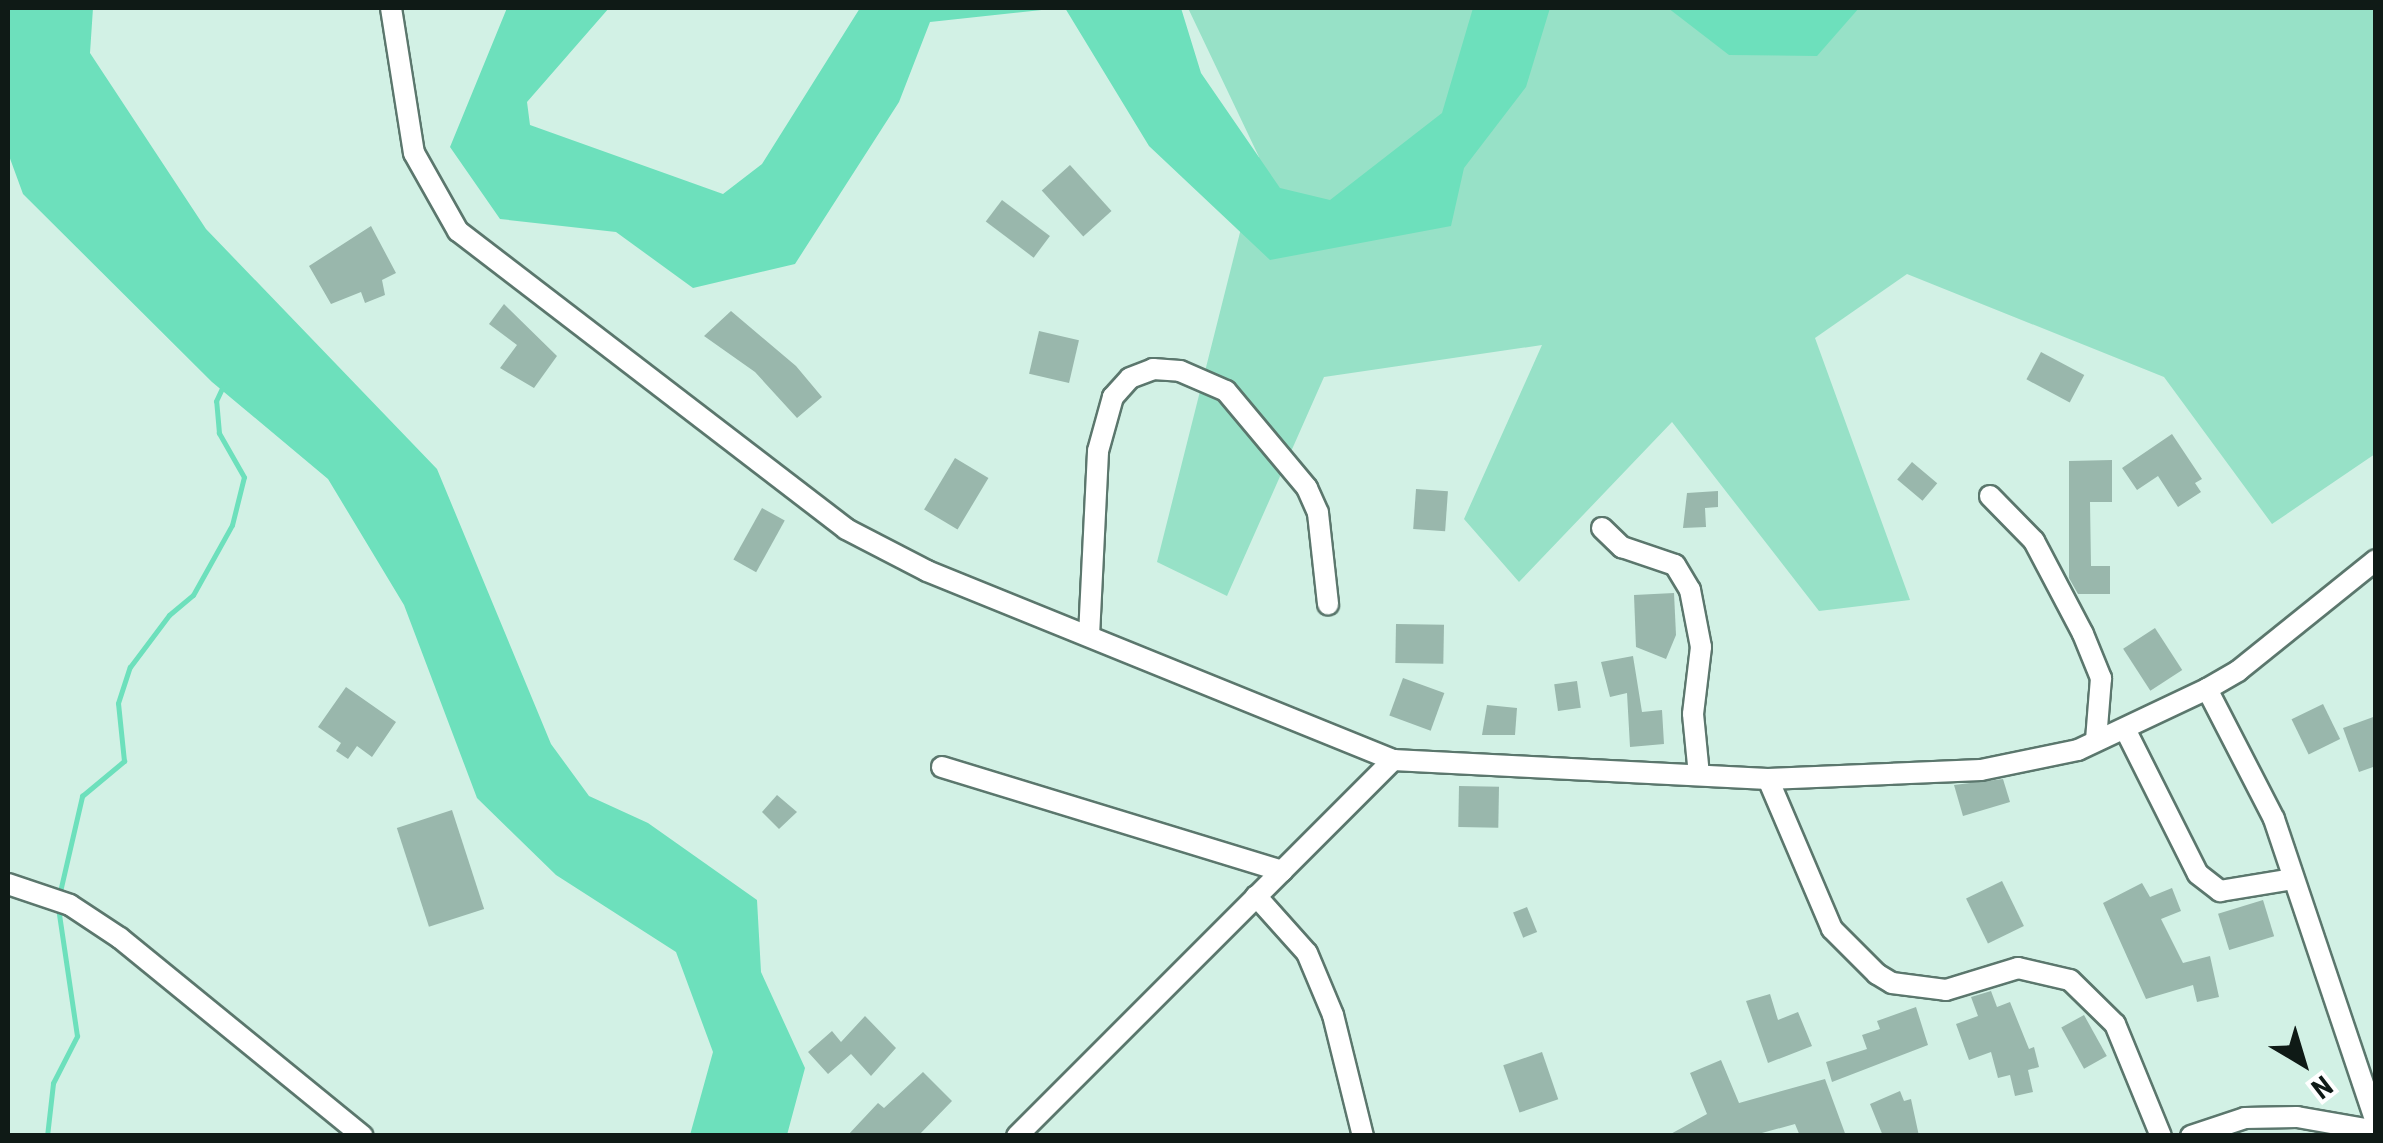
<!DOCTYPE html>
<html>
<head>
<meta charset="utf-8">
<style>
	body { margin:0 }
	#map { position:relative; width:2383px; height:1143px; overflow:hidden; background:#d2f1e5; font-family:"Roboto Condensed",sans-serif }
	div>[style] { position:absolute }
	.green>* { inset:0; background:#97e1c7 }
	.water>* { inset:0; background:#6de0bc }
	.stream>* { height:5px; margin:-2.5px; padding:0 2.5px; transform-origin:2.5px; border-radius:2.5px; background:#6de0bc }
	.building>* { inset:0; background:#99b7ac; transform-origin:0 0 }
	.roads { filter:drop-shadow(2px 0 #5b776d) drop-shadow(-2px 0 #5b776d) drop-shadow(0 2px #5b776d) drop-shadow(0 -2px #5b776d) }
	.minor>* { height:20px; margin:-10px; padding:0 10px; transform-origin:10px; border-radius:10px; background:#fff }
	span { translate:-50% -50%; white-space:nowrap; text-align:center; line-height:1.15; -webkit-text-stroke:8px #fff; paint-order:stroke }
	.frame { position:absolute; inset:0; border:10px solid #0f1a16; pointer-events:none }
	.north { position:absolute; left:2253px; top:1013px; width:100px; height:100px; -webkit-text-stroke:8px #fff; paint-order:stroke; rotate:142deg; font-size:28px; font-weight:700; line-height:40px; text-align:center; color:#0f1a16 }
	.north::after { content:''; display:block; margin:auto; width:35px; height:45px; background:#0f1a16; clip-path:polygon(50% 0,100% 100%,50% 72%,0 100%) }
</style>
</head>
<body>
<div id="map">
	<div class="green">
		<div style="clip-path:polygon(1188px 8px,2375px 8px,2375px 454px,2272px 524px,2164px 377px,1907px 274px,1815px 338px,1910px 600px,1819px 611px,1672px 422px,1519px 582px,1464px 519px,1542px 345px,1324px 377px,1227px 596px,1157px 562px,1259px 157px)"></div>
	</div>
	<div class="water">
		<div style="clip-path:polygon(8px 8px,93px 8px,90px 53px,206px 229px,437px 469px,551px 744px,589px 796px,648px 823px,757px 900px,761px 972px,805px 1068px,787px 1135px,690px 1135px,713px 1052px,676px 952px,556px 875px,477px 798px,404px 605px,328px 479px,212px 382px,23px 194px,8px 153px)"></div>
		<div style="clip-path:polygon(507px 8px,609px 8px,527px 102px,530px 125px,723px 194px,762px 164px,860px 8px,1060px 8px,930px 22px,899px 102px,795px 264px,693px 288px,616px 232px,500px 219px,450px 147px)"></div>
		<div style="clip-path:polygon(1065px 8px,1181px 8px,1201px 73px,1280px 188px,1330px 200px,1442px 113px,1473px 8px,1550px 8px,1526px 87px,1464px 168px,1451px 226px,1270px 260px,1149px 146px)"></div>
		<div style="clip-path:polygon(1668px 8px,1859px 8px,1817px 56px,1729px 55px)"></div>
	</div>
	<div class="stream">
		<div style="left:59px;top:896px;width:103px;rotate:-77deg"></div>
		<div style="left:82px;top:796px;width:55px;rotate:-39.8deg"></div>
		<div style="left:124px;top:761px;width:58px;rotate:-95.9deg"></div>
		<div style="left:118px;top:703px;width:38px;rotate:-72deg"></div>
		<div style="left:130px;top:667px;width:65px;rotate:-53.1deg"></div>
		<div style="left:169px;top:615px;width:31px;rotate:-40deg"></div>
		<div style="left:193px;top:595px;width:80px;rotate:-60.9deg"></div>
		<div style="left:232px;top:525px;width:49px;rotate:-76deg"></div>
		<div style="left:244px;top:477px;width:51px;rotate:-119.6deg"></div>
		<div style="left:219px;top:433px;width:32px;rotate:-95deg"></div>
		<div style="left:216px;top:401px;width:17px;rotate:-65deg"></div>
		<div style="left:47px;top:1136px;width:53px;rotate:-83.5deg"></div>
		<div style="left:53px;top:1083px;width:53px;rotate:-62.9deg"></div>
		<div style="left:77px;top:1036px;width:130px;rotate:-98.4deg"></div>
	</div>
	<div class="building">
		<div style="left:1070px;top:165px;width:62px;height:38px;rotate:48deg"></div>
		<div style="left:1002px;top:200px;width:60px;height:27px;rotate:37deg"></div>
		<div style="clip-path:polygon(371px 226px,396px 273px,382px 280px,385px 295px,365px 303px,361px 292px,331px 304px,309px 266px)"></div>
		<div style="clip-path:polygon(504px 304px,557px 356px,534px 388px,500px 368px,517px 345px,489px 324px)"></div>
		<div style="clip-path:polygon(731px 311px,796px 366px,822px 397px,797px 418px,755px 372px,704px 336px)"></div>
		<div style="left:1039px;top:331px;width:41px;height:44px;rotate:13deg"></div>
		<div style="left:2041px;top:352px;width:49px;height:31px;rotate:28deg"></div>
		<div style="clip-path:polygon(2172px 434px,2202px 479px,2195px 483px,2201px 492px,2178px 507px,2158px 476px,2137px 490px,2122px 468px)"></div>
		<div style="left:955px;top:458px;width:39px;height:60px;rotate:31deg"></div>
		<div style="clip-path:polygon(2112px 460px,2112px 502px,2090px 502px,2091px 566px,2110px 566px,2110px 594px,2078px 594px,2069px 578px,2069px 461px)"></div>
		<div style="left:1912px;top:462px;width:33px;height:23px;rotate:40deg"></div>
		<div style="left:1416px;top:489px;width:32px;height:40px;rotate:4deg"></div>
		<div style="clip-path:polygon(1718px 491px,1718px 507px,1705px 508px,1706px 527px,1683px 528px,1687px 493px)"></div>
		<div style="left:762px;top:508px;width:26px;height:59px;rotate:29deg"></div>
		<div style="clip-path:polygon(1674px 593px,1676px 635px,1666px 659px,1636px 647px,1634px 595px)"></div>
		<div style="left:1396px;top:624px;width:48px;height:39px;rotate:1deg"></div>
		<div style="left:2155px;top:628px;width:50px;height:38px;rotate:57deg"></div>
		<div style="clip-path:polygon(1633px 656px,1642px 712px,1662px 710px,1664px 744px,1630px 747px,1627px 693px,1610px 697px,1601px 662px)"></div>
		<div style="left:1403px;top:678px;width:44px;height:40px;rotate:20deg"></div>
		<div style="left:1577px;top:681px;width:27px;height:23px;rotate:82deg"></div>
		<div style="clip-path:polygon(346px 687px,396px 722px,372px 757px,357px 746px,348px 759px,336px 751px,341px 743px,318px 727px)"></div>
		<div style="left:2323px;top:704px;width:39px;height:35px;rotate:64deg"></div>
		<div style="clip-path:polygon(1487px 705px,1517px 708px,1515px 735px,1482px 735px)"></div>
		<div style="clip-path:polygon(2376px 716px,2376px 766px,2359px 772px,2343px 728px)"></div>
		<div style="clip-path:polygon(2003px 779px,2010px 802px,1963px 816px,1954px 785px)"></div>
		<div style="left:1459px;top:786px;width:40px;height:41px;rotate:1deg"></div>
		<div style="clip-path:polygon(777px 795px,797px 812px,779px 829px,762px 812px)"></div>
		<div style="left:452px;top:810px;width:104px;height:58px;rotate:72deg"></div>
		<div style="left:2002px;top:881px;width:50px;height:40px;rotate:64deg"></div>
		<div style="clip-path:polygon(2142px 883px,2150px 897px,2172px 888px,2181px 911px,2161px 919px,2183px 963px,2210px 956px,2219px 997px,2197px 1002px,2193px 985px,2146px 999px,2103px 903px)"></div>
		<div style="left:2263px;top:900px;width:38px;height:47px;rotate:73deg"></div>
		<div style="left:1527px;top:907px;width:27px;height:15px;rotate:68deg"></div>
		<div style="clip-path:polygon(1991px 991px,1997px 1007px,2010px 1002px,2029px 1049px,2034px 1047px,2039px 1067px,2028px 1070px,2033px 1092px,2015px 1096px,2010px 1075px,1998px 1078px,1991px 1052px,1969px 1060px,1956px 1024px,1978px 1016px,1971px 997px)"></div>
		<div style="clip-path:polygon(1770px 994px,1778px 1020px,1798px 1012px,1812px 1046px,1768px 1063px,1746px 1001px)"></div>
		<div style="clip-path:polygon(1916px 1007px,1928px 1045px,1832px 1082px,1826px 1062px,1867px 1049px,1862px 1035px,1880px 1029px,1877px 1021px)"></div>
		<div style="left:2084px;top:1015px;width:47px;height:26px;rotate:61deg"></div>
		<div style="clip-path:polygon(865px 1016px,896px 1048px,871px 1076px,851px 1054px,828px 1074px,808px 1052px,832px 1031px,841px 1042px)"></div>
		<div style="left:1542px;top:1052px;width:50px;height:41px;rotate:71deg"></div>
		<div style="clip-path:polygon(1721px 1060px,1739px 1103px,1825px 1079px,1846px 1136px,1800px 1136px,1795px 1124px,1751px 1136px,1667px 1136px,1707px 1114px,1690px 1073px)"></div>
		<div style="clip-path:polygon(923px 1072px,952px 1101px,918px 1136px,847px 1136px,878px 1103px,884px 1108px)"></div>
		<div style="clip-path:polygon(1900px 1091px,1904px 1101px,1911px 1099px,1919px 1136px,1883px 1136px,1870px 1104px)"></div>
	</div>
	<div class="roads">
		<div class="minor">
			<div style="left:391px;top:8px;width:147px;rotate:81deg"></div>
			<div style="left:414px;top:153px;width:90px;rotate:60.6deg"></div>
			<div style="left:458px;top:231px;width:489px;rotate:37.5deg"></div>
			<div style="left:846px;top:529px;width:91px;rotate:27.4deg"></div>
			<div style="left:927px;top:571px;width:503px;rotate:22.08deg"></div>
			<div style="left:1393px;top:760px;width:375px;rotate:2.9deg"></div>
			<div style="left:1768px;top:779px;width:213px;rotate:-2.4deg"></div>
			<div style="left:1981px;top:770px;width:99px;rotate:-11.7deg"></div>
			<div style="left:2078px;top:750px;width:143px;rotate:-25.3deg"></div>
			<div style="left:2207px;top:689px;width:36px;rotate:-30deg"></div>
			<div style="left:2238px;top:671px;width:177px;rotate:-38.8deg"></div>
			<div style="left:1990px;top:496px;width:63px;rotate:45.6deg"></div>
			<div style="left:2034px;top:541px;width:105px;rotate:62.2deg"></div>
			<div style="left:2083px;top:634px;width:48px;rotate:67.8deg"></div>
			<div style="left:2101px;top:678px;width:62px;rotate:94.6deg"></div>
			<div style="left:1602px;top:528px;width:28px;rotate:44deg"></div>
			<div style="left:1622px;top:547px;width:56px;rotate:18.8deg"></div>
			<div style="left:1675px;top:565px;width:29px;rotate:59deg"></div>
			<div style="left:1690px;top:590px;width:58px;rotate:79.1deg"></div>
			<div style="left:1701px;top:647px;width:67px;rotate:96.8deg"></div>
			<div style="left:1693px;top:714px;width:61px;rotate:84.4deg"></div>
			<div style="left:1089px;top:636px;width:185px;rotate:-87.2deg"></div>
			<div style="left:1098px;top:451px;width:56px;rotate:-74.5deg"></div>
			<div style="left:1113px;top:397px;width:25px;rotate:-48deg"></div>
			<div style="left:1130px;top:378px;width:25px;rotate:-21deg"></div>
			<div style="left:1153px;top:369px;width:27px;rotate:4deg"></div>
			<div style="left:1180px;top:371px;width:50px;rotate:23.5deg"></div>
			<div style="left:1226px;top:391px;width:126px;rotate:50.1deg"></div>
			<div style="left:1307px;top:488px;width:27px;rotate:66deg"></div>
			<div style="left:1318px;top:513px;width:92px;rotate:83.7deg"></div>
			<div style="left:2207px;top:689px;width:146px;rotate:62.7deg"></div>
			<div style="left:2274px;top:819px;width:320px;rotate:71.4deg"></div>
			<div style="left:2125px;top:729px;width:162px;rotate:63.3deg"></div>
			<div style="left:2198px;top:874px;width:28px;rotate:38deg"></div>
			<div style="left:2220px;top:891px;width:74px;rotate:-9.3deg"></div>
			<div style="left:942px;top:767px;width:356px;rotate:17deg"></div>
			<div style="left:1768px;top:779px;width:163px;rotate:66.9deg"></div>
			<div style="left:1832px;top:929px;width:64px;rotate:45deg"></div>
			<div style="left:1877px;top:974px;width:17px;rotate:31deg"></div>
			<div style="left:1892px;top:983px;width:54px;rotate:7.4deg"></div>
			<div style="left:1946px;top:990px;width:75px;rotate:-17deg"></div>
			<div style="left:2018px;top:968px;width:53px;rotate:13deg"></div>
			<div style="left:2070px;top:980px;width:63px;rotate:44.4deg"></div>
			<div style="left:2115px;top:1024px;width:121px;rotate:67.7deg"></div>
			<div style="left:8px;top:884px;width:65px;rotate:18.7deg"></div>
			<div style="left:70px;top:905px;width:60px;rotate:33.4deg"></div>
			<div style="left:120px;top:938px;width:313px;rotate:39.2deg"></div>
			<div style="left:1256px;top:896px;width:76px;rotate:48.2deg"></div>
			<div style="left:1307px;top:953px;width:67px;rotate:67.2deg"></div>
			<div style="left:1333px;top:1015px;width:125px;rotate:76.1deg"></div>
			<div style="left:1017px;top:1136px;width:532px;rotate:-45deg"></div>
			<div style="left:2191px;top:1136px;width:57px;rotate:-18.4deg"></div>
			<div style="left:2245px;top:1118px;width:52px;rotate:-1.1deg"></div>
			<div style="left:2297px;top:1117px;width:80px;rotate:10deg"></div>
		</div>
	</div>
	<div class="frame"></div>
	<div class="north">N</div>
</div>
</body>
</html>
